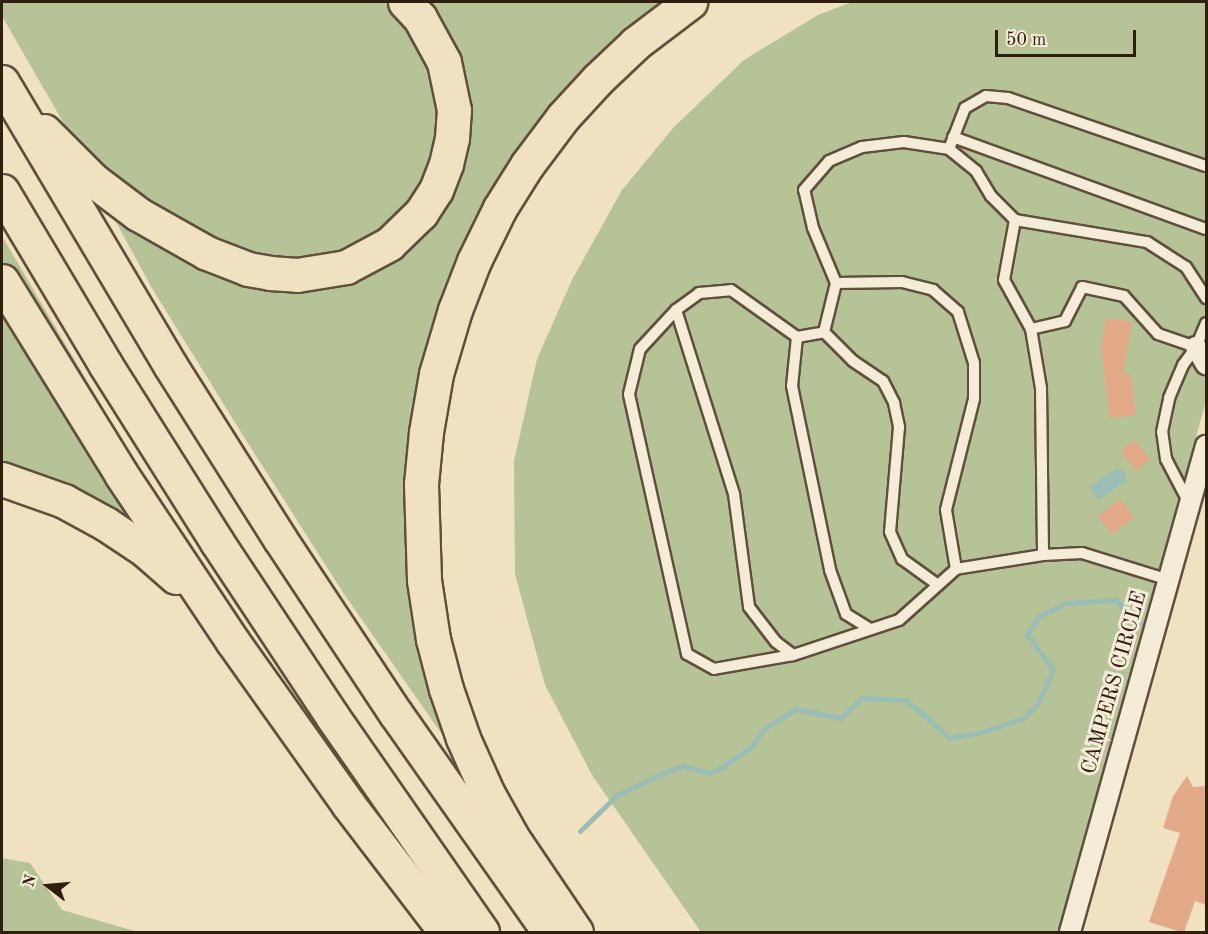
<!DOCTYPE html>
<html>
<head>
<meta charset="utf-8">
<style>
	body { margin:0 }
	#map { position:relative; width:1208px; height:934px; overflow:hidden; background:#f0e1c1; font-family:"Old Standard TT",serif }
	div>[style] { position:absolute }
	.green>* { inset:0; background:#b5c396 }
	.water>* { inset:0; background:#9abdb5 }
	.stream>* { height:5px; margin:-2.5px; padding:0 2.5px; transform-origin:2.5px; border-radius:2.5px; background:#9abdb5 }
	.building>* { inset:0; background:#e2aa89; transform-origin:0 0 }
	.roads { filter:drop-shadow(2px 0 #604f3d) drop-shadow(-2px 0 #604f3d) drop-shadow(0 2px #604f3d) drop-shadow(0 -2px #604f3d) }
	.lane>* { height:10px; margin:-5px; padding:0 5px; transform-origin:5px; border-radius:5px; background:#f5ecd7 }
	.street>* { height:20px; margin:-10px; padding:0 10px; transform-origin:10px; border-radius:10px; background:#f5ecd7 }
	.highway>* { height:33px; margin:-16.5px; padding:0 16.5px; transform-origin:16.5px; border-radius:16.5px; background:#f0e1c1 }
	span { translate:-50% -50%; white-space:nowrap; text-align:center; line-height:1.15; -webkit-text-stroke:6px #f5ecd7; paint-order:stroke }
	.street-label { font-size:21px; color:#301e11 }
	.frame { position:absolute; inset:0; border:3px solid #301e11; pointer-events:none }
	.north { position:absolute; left:18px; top:856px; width:60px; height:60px; -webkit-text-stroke:4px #f5ecd7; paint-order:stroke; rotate:286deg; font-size:16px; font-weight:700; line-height:24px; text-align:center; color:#301e11 }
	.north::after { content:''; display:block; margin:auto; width:21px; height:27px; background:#301e11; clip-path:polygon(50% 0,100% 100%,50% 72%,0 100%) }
	.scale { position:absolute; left:995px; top:30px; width:141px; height:27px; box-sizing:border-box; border:3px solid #301e11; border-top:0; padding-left:8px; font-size:18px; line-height:21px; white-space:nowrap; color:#301e11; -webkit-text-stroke:4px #f5ecd7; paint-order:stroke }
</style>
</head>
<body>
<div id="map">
	<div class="green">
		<div style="clip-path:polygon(2px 2px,386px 2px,401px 17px,432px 72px,438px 106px,436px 143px,425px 175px,403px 210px,376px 235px,336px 258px,292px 262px,241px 255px,168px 220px,91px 159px,63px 122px,2px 16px)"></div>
		<div style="clip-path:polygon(417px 2px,675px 2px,533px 141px,418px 432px,455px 753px,344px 594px,244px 437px,153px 290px,109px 209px,192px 261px,357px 272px,456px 154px)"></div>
		<div style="clip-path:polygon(852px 2px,1206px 2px,1206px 401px,1058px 932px,701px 932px,592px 775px,545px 685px,515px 574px,514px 461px,537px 359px,572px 280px,622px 190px,674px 127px,744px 60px,818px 15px)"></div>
		<div style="clip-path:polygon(2px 236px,132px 458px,244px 634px,72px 377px,2px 261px)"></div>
		<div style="clip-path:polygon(2px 304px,159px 555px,2px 475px)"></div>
		<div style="clip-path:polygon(2px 858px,30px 863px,62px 910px,138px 932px,2px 932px)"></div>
	</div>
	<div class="water">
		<div style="clip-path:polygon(1117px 468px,1119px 471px,1122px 469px,1127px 476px,1124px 478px,1126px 481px,1098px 500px,1090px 487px)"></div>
	</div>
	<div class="stream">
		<div style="left:580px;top:831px;width:52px;rotate:-44.2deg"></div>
		<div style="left:617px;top:795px;width:54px;rotate:-25.1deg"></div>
		<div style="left:666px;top:772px;width:18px;rotate:-19deg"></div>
		<div style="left:683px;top:766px;width:28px;rotate:15deg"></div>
		<div style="left:710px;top:773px;width:16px;rotate:-27deg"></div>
		<div style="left:724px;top:766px;width:33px;rotate:-35deg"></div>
		<div style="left:751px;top:747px;width:21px;rotate:-55deg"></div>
		<div style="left:763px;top:730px;width:38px;rotate:-33deg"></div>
		<div style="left:795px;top:709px;width:47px;rotate:11.1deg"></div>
		<div style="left:841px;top:718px;width:29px;rotate:-44deg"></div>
		<div style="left:862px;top:698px;width:44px;rotate:2.6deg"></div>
		<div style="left:906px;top:700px;width:58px;rotate:40.8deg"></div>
		<div style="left:950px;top:738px;width:33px;rotate:-11deg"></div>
		<div style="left:982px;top:732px;width:44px;rotate:-18.4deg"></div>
		<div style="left:1024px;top:718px;width:22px;rotate:-47deg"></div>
		<div style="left:1039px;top:702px;width:36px;rotate:-67deg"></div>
		<div style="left:1053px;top:669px;width:43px;rotate:-127.4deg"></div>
		<div style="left:1027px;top:635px;width:21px;rotate:-59deg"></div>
		<div style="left:1038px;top:617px;width:32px;rotate:-26deg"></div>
		<div style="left:1067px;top:603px;width:48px;rotate:-3.6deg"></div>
		<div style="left:1115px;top:600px;width:37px;rotate:41deg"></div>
	</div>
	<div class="building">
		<div style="clip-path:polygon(1106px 318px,1132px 322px,1123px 374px,1130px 373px,1136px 415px,1110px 418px,1101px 348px)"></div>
		<div style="left:1135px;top:440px;width:25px;height:18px;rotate:53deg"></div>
		<div style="left:1120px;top:499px;width:23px;height:28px;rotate:52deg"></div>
		<div style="clip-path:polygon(1187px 776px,1193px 787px,1206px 786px,1206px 905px,1195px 901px,1184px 933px,1149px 922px,1180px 833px,1163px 828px,1173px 796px)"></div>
	</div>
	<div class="roads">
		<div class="lane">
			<div style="left:953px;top:137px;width:269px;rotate:20deg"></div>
			<div style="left:904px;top:142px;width:46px;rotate:8.8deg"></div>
			<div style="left:949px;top:149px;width:35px;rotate:39deg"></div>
			<div style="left:976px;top:171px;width:29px;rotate:59deg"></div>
			<div style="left:991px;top:196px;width:34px;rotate:45deg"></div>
			<div style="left:1015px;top:220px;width:61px;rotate:100.4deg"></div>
			<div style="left:1004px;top:280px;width:56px;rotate:61.1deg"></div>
			<div style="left:1031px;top:329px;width:60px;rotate:80.4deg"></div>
			<div style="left:1041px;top:388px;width:167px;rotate:89.3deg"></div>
			<div style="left:1043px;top:555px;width:88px;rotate:170.9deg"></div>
			<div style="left:956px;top:569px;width:76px;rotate:138.2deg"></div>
			<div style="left:899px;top:620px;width:112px;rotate:161.7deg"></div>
			<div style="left:793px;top:655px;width:80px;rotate:170deg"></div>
			<div style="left:714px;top:669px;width:31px;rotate:-151deg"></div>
			<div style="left:687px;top:654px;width:266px;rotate:-102.6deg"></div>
			<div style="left:629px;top:394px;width:46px;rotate:-76.3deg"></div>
			<div style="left:640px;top:349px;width:53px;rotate:-47.3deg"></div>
			<div style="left:676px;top:310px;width:29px;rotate:-36deg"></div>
			<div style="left:699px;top:293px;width:32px;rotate:-5deg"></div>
			<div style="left:731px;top:290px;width:81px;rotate:35.5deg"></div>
			<div style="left:797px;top:337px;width:27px;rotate:-10deg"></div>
			<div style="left:824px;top:332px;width:50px;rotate:-76.2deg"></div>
			<div style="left:836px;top:283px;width:60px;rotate:-112.7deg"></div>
			<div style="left:813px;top:228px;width:39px;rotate:-103deg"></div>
			<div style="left:804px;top:190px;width:38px;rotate:-49deg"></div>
			<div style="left:829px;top:161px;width:36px;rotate:-23deg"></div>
			<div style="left:862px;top:147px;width:42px;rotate:-6.8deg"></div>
			<div style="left:949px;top:149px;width:44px;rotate:-68.7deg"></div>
			<div style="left:965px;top:108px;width:24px;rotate:-30deg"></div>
			<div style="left:986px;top:96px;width:22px;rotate:5deg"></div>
			<div style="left:1008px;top:98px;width:209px;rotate:19deg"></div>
			<div style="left:1015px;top:220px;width:134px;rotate:9.5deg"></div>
			<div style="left:1147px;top:242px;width:46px;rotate:32.7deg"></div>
			<div style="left:1186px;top:267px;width:37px;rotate:57deg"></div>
			<div style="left:836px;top:283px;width:66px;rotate:-0.9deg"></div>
			<div style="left:902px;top:282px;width:32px;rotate:14deg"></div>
			<div style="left:933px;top:290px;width:33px;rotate:41deg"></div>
			<div style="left:958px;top:312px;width:53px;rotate:72.6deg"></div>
			<div style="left:974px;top:363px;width:36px;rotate:90deg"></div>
			<div style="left:974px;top:399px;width:114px;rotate:104.2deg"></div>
			<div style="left:946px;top:510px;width:60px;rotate:80.4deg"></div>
			<div style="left:676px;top:310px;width:193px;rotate:72.5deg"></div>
			<div style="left:734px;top:494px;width:114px;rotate:82.4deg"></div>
			<div style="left:749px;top:607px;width:44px;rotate:52.4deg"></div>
			<div style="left:776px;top:642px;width:21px;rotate:37deg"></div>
			<div style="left:1031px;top:329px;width:35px;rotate:-13deg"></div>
			<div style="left:1065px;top:321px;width:38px;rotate:-63deg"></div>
			<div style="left:1082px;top:287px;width:43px;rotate:12.1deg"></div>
			<div style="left:1124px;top:296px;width:51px;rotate:48.2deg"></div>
			<div style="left:1158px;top:334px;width:40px;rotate:18.9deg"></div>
			<div style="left:824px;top:332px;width:41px;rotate:45deg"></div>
			<div style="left:853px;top:361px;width:36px;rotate:34deg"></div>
			<div style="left:883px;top:381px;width:25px;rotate:63deg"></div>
			<div style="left:894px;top:403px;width:25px;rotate:78deg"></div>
			<div style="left:899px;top:427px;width:105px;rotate:94.9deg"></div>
			<div style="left:890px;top:532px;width:30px;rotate:66deg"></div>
			<div style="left:902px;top:559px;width:44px;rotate:35.8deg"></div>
			<div style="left:797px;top:337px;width:49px;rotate:95.8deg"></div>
			<div style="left:792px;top:386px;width:188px;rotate:78.3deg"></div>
			<div style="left:830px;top:570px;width:47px;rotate:70deg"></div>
			<div style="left:846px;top:614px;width:28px;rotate:32deg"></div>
			<div style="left:1190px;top:505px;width:52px;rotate:-117.6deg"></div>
			<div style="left:1166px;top:459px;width:27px;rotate:-98deg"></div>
			<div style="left:1162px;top:432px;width:35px;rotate:-78deg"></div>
			<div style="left:1169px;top:398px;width:36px;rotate:-67deg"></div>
			<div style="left:1183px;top:365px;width:22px;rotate:-54deg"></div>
			<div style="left:1196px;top:347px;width:26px;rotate:-67deg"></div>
			<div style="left:1043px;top:555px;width:39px;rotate:-3deg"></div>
			<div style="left:1082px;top:553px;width:91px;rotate:17.2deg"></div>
		</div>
		<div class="street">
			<div style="left:1196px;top:347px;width:20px;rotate:60deg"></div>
			<div style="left:1070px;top:932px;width:505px;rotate:-74.37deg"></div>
		</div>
		<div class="highway">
			<div style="left:2px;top:82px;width:329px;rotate:59.3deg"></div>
			<div style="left:170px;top:365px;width:206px;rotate:57.7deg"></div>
			<div style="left:280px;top:539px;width:210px;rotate:56.5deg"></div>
			<div style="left:396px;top:714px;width:266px;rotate:54.9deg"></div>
			<div style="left:44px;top:131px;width:69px;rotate:45deg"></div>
			<div style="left:93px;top:180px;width:56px;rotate:37.1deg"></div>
			<div style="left:138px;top:214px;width:79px;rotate:29.5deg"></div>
			<div style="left:207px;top:253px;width:44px;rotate:21.3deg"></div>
			<div style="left:248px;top:269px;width:22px;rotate:10deg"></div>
			<div style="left:270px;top:273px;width:27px;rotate:4deg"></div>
			<div style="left:297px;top:275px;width:50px;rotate:-9.3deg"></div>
			<div style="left:346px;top:267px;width:49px;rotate:-28.1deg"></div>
			<div style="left:389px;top:244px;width:45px;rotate:-44.1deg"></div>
			<div style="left:421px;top:213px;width:27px;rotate:-57deg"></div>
			<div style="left:436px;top:190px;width:28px;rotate:-69deg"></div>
			<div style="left:446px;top:164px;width:27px;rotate:-77deg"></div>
			<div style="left:452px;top:138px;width:28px;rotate:-86deg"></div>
			<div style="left:454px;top:110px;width:49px;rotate:-101.8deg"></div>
			<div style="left:444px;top:62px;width:50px;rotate:-118.6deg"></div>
			<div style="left:420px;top:18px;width:22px;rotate:-133deg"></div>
			<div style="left:2px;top:191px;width:201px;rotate:59.2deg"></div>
			<div style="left:105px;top:364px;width:210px;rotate:57.8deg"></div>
			<div style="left:217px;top:542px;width:209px;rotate:56.5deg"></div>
			<div style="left:332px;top:716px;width:263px;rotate:55.2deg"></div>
			<div style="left:2px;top:281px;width:227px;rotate:58.3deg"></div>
			<div style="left:121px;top:474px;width:202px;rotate:56.3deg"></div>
			<div style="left:233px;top:642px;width:199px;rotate:54.6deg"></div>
			<div style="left:348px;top:804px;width:161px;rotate:52.6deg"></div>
			<div style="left:2px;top:479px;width:66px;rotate:19.5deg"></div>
			<div style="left:64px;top:501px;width:48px;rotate:28.7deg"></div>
			<div style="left:106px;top:524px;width:47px;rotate:33.7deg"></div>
			<div style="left:145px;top:550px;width:41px;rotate:41.1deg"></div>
			<div style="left:576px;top:932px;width:115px;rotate:-124deg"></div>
			<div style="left:512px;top:837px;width:51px;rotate:-119.1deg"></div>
			<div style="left:487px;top:792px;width:59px;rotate:-114deg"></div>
			<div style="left:463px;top:738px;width:52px;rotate:-109.1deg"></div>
			<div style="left:446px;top:689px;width:52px;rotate:-104.6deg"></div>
			<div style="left:433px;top:639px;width:60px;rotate:-98.7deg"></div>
			<div style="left:424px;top:580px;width:96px;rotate:-91.8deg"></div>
			<div style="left:421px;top:484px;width:52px;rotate:-84.5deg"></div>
			<div style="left:426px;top:432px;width:59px;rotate:-80.2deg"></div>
			<div style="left:436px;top:374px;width:67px;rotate:-73.5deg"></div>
			<div style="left:455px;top:310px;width:53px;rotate:-68.8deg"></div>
			<div style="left:474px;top:261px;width:59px;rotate:-63.9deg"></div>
			<div style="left:500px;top:208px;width:51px;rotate:-57.9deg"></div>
			<div style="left:527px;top:165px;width:60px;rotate:-53.1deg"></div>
			<div style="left:563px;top:117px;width:52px;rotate:-47.4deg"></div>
			<div style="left:598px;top:79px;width:52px;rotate:-43.5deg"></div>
			<div style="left:636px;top:43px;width:68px;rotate:-37.2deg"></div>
		</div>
	</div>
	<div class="street-label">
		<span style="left:1115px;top:683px;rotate:-74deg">CAMPERS CIRCLE</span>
	</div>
	<div class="frame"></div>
	<div class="north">N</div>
	<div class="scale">50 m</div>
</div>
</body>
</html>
